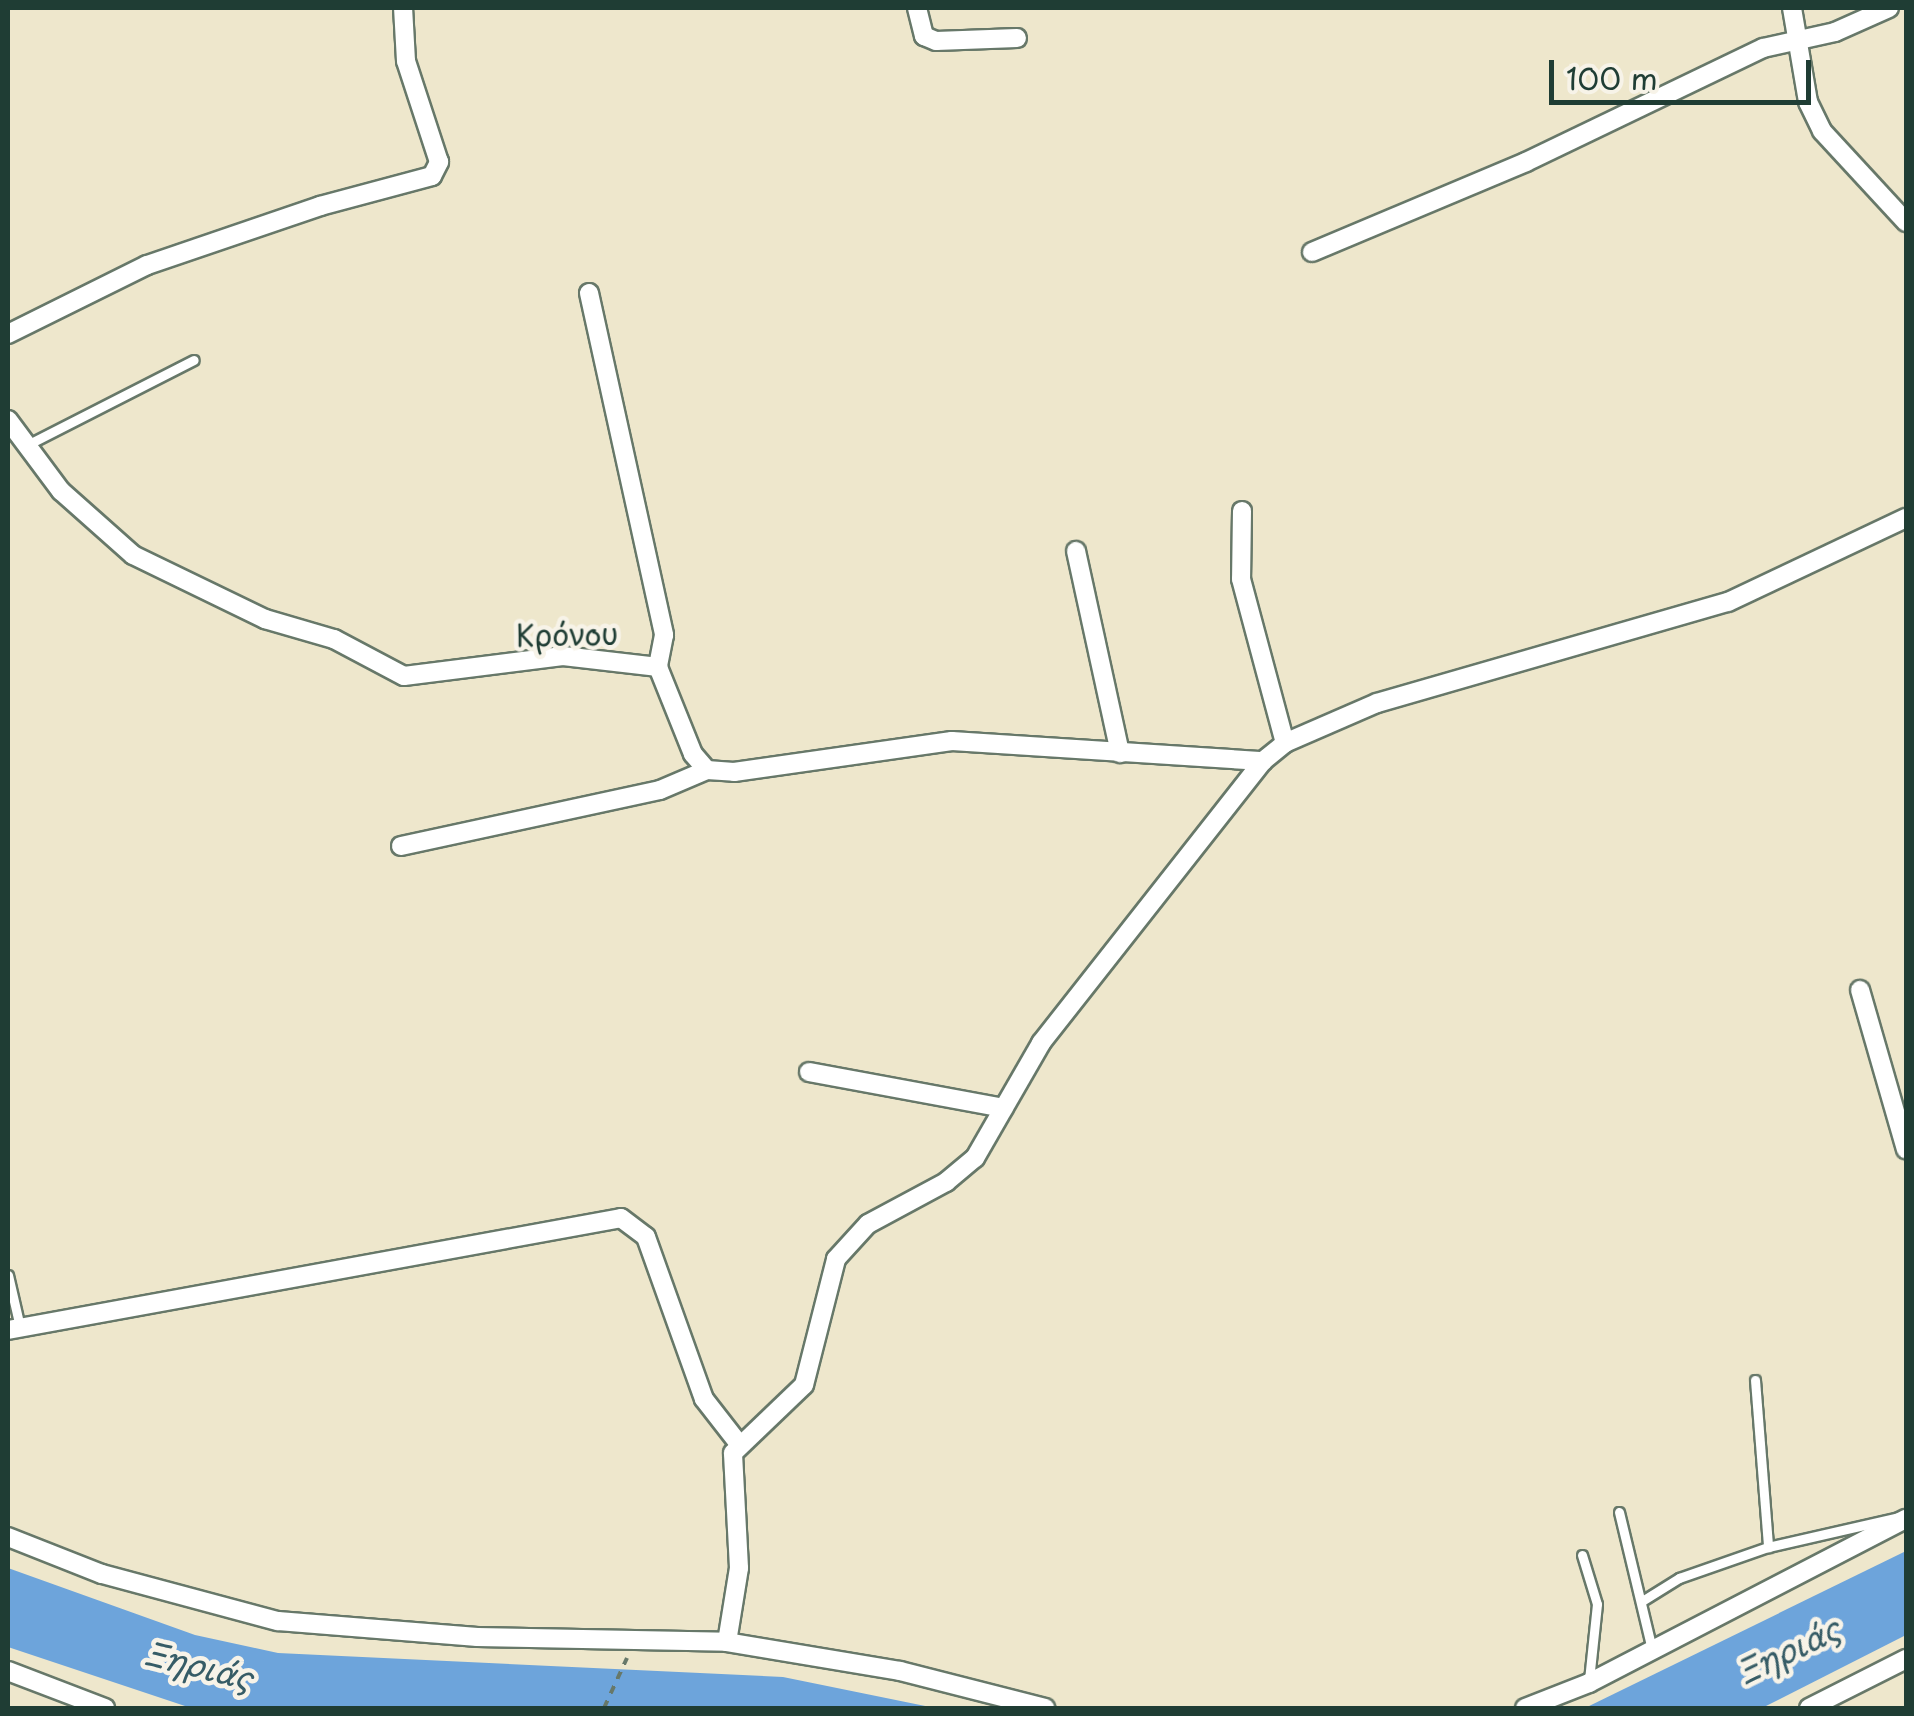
<!DOCTYPE html>
<html>
<head>
<meta charset="utf-8">
<style>
	body { margin:0 }
	#map { position:relative; width:1914px; height:1716px; overflow:hidden; background:#eee7cc; font-family:"Playpen Sans",sans-serif }
	div>[style] { position:absolute }
	.water>* { inset:0; background:#6da4db }
	.path>* { height:4px; margin-top:-2px; transform-origin:0; background:repeating-linear-gradient(90deg,#677869 0 8px,transparent 0 16px) }
	.roads { filter:drop-shadow(2px 0 #677869) drop-shadow(-2px 0 #677869) drop-shadow(0 2px #677869) drop-shadow(0 -2px #677869) }
	.service>* { height:9px; margin:-4.5px; padding:0 4.5px; transform-origin:4.5px; border-radius:4.5px; background:#fff }
	.minor>* { height:18px; margin:-9px; padding:0 9px; transform-origin:9px; border-radius:9px; background:#fff }
	span { translate:-50% -50%; white-space:nowrap; text-align:center; line-height:1.15; -webkit-text-stroke:9px #f7f3e8; paint-order:stroke }
	.street-label { font-size:30px; color:#1f3d34 }
	.water-label { font-size:32px; color:#365c66; font-style:italic }
	.frame { position:absolute; inset:0; border:10px solid #1f3d34; pointer-events:none }
	.scale { position:absolute; left:1549px; top:60px; width:262px; height:45px; box-sizing:border-box; border:5px solid #1f3d34; border-top:0; padding-left:12px; font-size:30px; line-height:35px; white-space:nowrap; color:#1f3d34; -webkit-text-stroke:8px #f7f3e8; paint-order:stroke }
</style>
</head>
<body>
<div id="map">
	<div class="water">
		<div style="clip-path:polygon(1906px 1551px,1906px 1635px,1762px 1708px,1585px 1708px)"></div>
		<div style="clip-path:polygon(8px 1568px,195px 1635px,278px 1653px,783px 1677px,935px 1708px,191px 1708px,8px 1647px)"></div>
	</div>
	<div class="path">
		<div style="left:604px;top:1708px;width:55px;rotate:-65.3deg"></div>
	</div>
	<div class="roads">
		<div class="service">
			<div style="left:27px;top:445px;width:187px;rotate:-27deg"></div>
			<div style="left:8px;top:1275px;width:53px;rotate:77deg"></div>
			<div style="left:1755px;top:1380px;width:168px;rotate:85.5deg"></div>
			<div style="left:1619px;top:1512px;width:141px;rotate:76.5deg"></div>
			<div style="left:1582px;top:1555px;width:51px;rotate:73deg"></div>
			<div style="left:1597px;top:1604px;width:76px;rotate:96deg"></div>
			<div style="left:1642px;top:1601px;width:44px;rotate:-31.9deg"></div>
			<div style="left:1679px;top:1578px;width:94px;rotate:-19.2deg"></div>
			<div style="left:1768px;top:1547px;width:134px;rotate:-12.9deg"></div>
		</div>
		<div class="minor">
			<div style="left:917px;top:8px;width:29px;rotate:76deg"></div>
			<div style="left:924px;top:36px;width:13px;rotate:23deg"></div>
			<div style="left:936px;top:41px;width:81px;rotate:-2.1deg"></div>
			<div style="left:1792px;top:8px;width:95px;rotate:80.3deg"></div>
			<div style="left:1808px;top:102px;width:32px;rotate:64deg"></div>
			<div style="left:1822px;top:131px;width:124px;rotate:47.3deg"></div>
			<div style="left:1312px;top:252px;width:232px;rotate:-22.8deg"></div>
			<div style="left:1526px;top:162px;width:263px;rotate:-25.7deg"></div>
			<div style="left:1763px;top:48px;width:74px;rotate:-12.5deg"></div>
			<div style="left:1835px;top:32px;width:59px;rotate:-24deg"></div>
			<div style="left:589px;top:293px;width:350px;rotate:77.6deg"></div>
			<div style="left:664px;top:635px;width:33px;rotate:101deg"></div>
			<div style="left:8px;top:334px;width:155px;rotate:-26.4deg"></div>
			<div style="left:147px;top:265px;width:183px;rotate:-18.8deg"></div>
			<div style="left:320px;top:206px;width:116px;rotate:-15deg"></div>
			<div style="left:432px;top:176px;width:16px;rotate:-63deg"></div>
			<div style="left:439px;top:162px;width:106px;rotate:-108.1deg"></div>
			<div style="left:406px;top:61px;width:53px;rotate:-93.2deg"></div>
			<div style="left:8px;top:420px;width:89px;rotate:53.3deg"></div>
			<div style="left:61px;top:491px;width:96px;rotate:41.6deg"></div>
			<div style="left:133px;top:555px;width:147px;rotate:25.9deg"></div>
			<div style="left:265px;top:619px;width:72px;rotate:16.2deg"></div>
			<div style="left:334px;top:639px;width:79px;rotate:27.9deg"></div>
			<div style="left:404px;top:676px;width:160px;rotate:-7.2deg"></div>
			<div style="left:563px;top:656px;width:96px;rotate:6.6deg"></div>
			<div style="left:658px;top:667px;width:94px;rotate:68.1deg"></div>
			<div style="left:693px;top:754px;width:21px;rotate:49deg"></div>
			<div style="left:707px;top:770px;width:27px;rotate:4deg"></div>
			<div style="left:734px;top:772px;width:220px;rotate:-8.1deg"></div>
			<div style="left:952px;top:741px;width:312px;rotate:3.7deg"></div>
			<div style="left:1242px;top:511px;width:68px;rotate:90.8deg"></div>
			<div style="left:1241px;top:579px;width:170px;rotate:75deg"></div>
			<div style="left:1076px;top:551px;width:207px;rotate:77.7deg"></div>
			<div style="left:401px;top:846px;width:265px;rotate:-12.2deg"></div>
			<div style="left:660px;top:790px;width:51px;rotate:-23.1deg"></div>
			<div style="left:1860px;top:990px;width:166px;rotate:73.9deg"></div>
			<div style="left:809px;top:1072px;width:198px;rotate:10.5deg"></div>
			<div style="left:8px;top:1330px;width:623px;rotate:-10.35deg"></div>
			<div style="left:621px;top:1218px;width:31px;rotate:37deg"></div>
			<div style="left:646px;top:1237px;width:172px;rotate:70.3deg"></div>
			<div style="left:704px;top:1399px;width:57px;rotate:52.1deg"></div>
			<div style="left:8px;top:1537px;width:101px;rotate:21.5deg"></div>
			<div style="left:102px;top:1574px;width:182px;rotate:15deg"></div>
			<div style="left:278px;top:1621px;width:200px;rotate:4.6deg"></div>
			<div style="left:477px;top:1637px;width:250px;rotate:1.1deg"></div>
			<div style="left:727px;top:1642px;width:175px;rotate:9.5deg"></div>
			<div style="left:900px;top:1671px;width:150px;rotate:14.3deg"></div>
			<div style="left:727px;top:1642px;width:75px;rotate:-80.8deg"></div>
			<div style="left:739px;top:1568px;width:115px;rotate:-93deg"></div>
			<div style="left:733px;top:1453px;width:98px;rotate:-43.8deg"></div>
			<div style="left:804px;top:1385px;width:130px;rotate:-75.7deg"></div>
			<div style="left:836px;top:1259px;width:47px;rotate:-47.6deg"></div>
			<div style="left:868px;top:1224px;width:89px;rotate:-28.3deg"></div>
			<div style="left:946px;top:1182px;width:38px;rotate:-40deg"></div>
			<div style="left:975px;top:1158px;width:133px;rotate:-60.1deg"></div>
			<div style="left:1041px;top:1043px;width:359px;rotate:-51.8deg"></div>
			<div style="left:1263px;top:761px;width:28px;rotate:-39deg"></div>
			<div style="left:1285px;top:743px;width:100px;rotate:-23.5deg"></div>
			<div style="left:1377px;top:703px;width:365px;rotate:-16.1deg"></div>
			<div style="left:1728px;top:602px;width:197px;rotate:-25.3deg"></div>
			<div style="left:8px;top:1671px;width:104px;rotate:20.9deg"></div>
			<div style="left:1525px;top:1708px;width:69px;rotate:-21.3deg"></div>
			<div style="left:1589px;top:1683px;width:357px;rotate:-27.4deg"></div>
			<div style="left:1809px;top:1708px;width:109px;rotate:-26.8deg"></div>
		</div>
	</div>
	<div class="street-label">
		<span style="left:567px;top:634px;rotate:-1deg">Κρόνου</span>
	</div>
	<div class="water-label">
		<span style="left:1788px;top:1650px;rotate:-26deg">Ξηριάς</span>
		<span style="left:199px;top:1665px;rotate:14deg">Ξηριάς</span>
	</div>
	<div class="frame"></div>
	<div class="scale">100 m</div>
</div>
</body>
</html>
